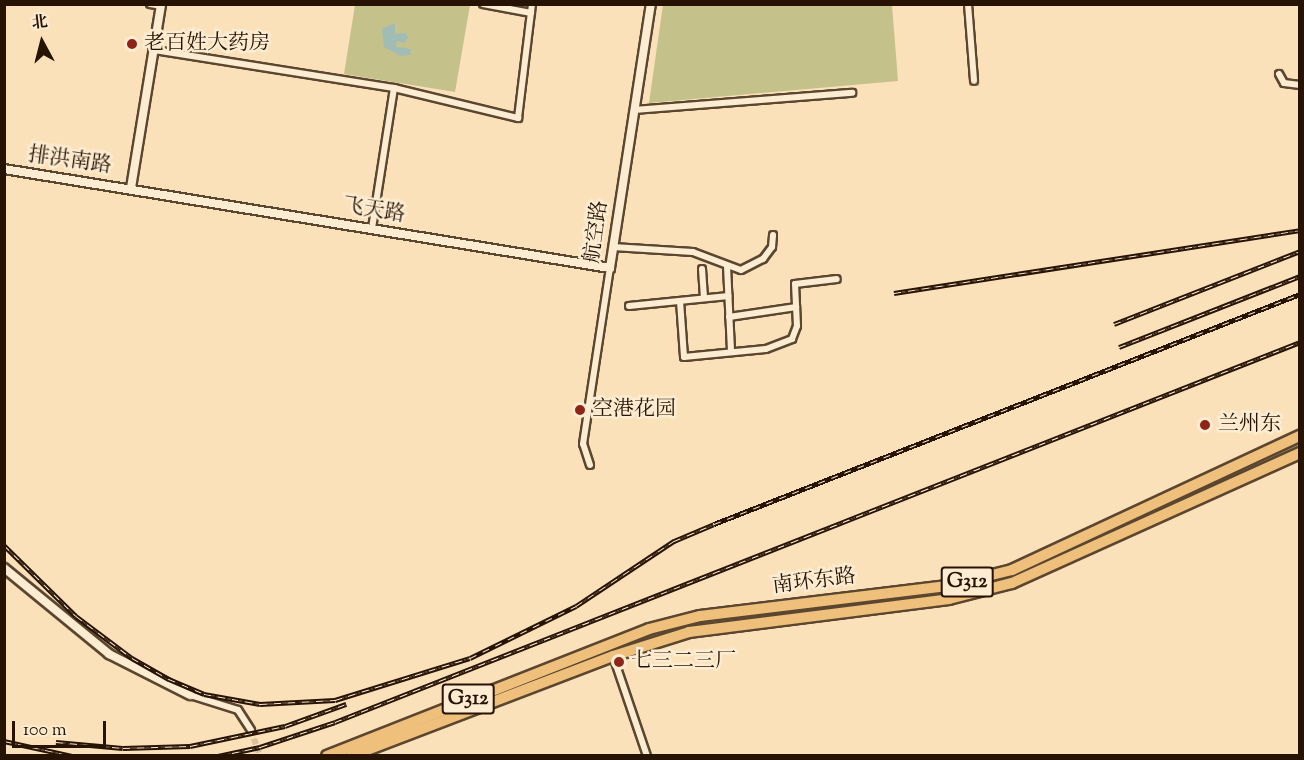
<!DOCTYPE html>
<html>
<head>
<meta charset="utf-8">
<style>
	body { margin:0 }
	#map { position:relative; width:1304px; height:760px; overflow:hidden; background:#fbe1b9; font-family:"Sorts Mill Goudy","Noto Serif SC",serif }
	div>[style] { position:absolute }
	.green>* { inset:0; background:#c4c18b }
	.water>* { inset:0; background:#a0bcb5 }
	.street-tunnel>* { height:6px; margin-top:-3px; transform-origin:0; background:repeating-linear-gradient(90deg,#dbc29e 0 6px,transparent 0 9px) }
	.roads { filter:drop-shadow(2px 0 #5b4630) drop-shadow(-2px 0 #5b4630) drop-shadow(0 2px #5b4630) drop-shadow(0 -2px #5b4630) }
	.street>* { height:6px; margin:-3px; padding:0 3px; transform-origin:3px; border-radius:3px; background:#fcecd2 }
	.secondary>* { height:8px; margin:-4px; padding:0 4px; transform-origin:4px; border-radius:4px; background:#fcecd2 }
	.highway>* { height:10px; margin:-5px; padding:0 5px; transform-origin:5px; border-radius:5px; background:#eec07c }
	.rail>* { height:4.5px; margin-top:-2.25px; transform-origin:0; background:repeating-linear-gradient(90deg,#fcecd2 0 7px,#261303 0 14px); box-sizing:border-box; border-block:2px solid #261303 }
	.dots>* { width:16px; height:16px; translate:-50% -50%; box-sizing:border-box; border:3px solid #fcecd2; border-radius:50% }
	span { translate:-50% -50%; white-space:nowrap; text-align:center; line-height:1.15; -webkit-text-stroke:5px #fcecd2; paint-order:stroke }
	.shield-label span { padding:2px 4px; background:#fcecd2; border:2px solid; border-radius:4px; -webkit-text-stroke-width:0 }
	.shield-label { font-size:20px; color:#261303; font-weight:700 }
	.poi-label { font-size:21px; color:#261303 }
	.left { translate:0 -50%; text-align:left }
	.street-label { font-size:21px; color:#261303 }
	.frame { position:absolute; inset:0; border:6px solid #261303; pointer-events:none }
	.north { position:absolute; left:12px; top:12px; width:60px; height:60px; -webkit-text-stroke:4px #fcecd2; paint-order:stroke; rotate:353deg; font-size:16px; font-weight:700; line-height:24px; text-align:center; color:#261303 }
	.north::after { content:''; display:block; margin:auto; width:21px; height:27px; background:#261303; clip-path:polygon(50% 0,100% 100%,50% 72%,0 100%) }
	.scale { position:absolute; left:12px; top:721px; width:94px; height:27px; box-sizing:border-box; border:3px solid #261303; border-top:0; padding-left:8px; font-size:18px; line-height:21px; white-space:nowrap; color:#261303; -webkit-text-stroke:4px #fcecd2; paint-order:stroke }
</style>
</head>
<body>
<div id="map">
	<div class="green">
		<div style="clip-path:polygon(355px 5px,470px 5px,455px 92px,344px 74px)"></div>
		<div style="clip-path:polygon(663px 5px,892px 5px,898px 81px,649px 103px)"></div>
	</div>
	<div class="water">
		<div style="clip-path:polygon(395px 23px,395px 34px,406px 33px,408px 37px,405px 43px,397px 41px,396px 47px,407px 48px,411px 50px,410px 55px,401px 56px,384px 47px,382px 29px)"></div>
	</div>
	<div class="street-tunnel">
		<div style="left:251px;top:730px;width:28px;rotate:71deg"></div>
	</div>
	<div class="roads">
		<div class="street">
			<div style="left:150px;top:4px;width:11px;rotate:10deg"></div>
			<div style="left:483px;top:4px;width:49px;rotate:10.6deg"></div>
			<div style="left:968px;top:4px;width:77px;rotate:85.5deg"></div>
			<div style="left:154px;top:50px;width:243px;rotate:9deg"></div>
			<div style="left:394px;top:88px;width:143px;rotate:98.9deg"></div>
			<div style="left:1279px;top:74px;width:10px;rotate:61deg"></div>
			<div style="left:1284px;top:83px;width:16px;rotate:7deg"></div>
			<div style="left:394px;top:88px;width:128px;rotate:13.6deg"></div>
			<div style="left:518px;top:118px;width:115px;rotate:-83deg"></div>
			<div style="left:634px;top:110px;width:219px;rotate:-4.5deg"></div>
			<div style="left:613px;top:247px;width:80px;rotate:3.6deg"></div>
			<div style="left:693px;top:252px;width:51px;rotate:20.6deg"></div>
			<div style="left:741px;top:270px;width:25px;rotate:-27deg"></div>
			<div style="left:763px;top:259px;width:15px;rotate:-53deg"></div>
			<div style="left:772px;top:247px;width:12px;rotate:-85deg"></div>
			<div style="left:727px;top:266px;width:86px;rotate:87.3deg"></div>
			<div style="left:702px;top:269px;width:29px;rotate:86deg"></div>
			<div style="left:680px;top:301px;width:56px;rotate:85.9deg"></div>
			<div style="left:684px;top:357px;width:82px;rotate:-5.6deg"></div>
			<div style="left:766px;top:349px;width:28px;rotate:-21deg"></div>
			<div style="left:792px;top:339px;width:14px;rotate:-69deg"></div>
			<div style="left:797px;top:326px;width:42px;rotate:-92.7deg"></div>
			<div style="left:795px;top:284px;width:42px;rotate:-6.8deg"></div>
			<div style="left:629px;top:306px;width:100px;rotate:-5.8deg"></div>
			<div style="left:729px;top:317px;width:68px;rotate:-8.5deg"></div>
			<div style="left:590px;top:465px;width:22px;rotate:-108deg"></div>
			<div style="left:583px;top:444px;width:178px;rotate:-81.3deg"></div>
			<div style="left:613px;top:656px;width:106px;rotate:71.2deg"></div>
			<div style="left:190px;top:695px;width:50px;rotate:17.4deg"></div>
			<div style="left:238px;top:710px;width:24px;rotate:57deg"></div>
		</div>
		<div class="secondary">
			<div style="left:4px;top:169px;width:614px;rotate:9.28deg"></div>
			<div style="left:610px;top:268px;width:267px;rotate:-81.2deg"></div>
			<div style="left:131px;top:188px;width:186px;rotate:-80.7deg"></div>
			<div style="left:4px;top:568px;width:136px;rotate:39.3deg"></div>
			<div style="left:109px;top:654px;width:91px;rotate:26.8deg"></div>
		</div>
		<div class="highway">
			<div style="left:327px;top:756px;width:346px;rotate:-21.5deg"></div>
			<div style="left:649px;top:629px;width:53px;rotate:-14.3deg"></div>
			<div style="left:700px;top:616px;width:249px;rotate:-6.9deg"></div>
			<div style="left:947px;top:586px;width:67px;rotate:-13.8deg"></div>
			<div style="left:1012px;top:570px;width:318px;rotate:-25deg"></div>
			<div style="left:351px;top:756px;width:280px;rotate:-20.9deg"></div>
			<div style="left:613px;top:656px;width:80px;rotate:-17.5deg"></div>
			<div style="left:689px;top:632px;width:262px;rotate:-7.2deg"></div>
			<div style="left:949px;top:599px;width:65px;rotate:-14.3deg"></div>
			<div style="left:1012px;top:583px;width:316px;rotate:-24.3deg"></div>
		</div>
	</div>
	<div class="rail">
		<div style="left:894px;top:293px;width:411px;rotate:-8.8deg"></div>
		<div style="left:1114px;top:324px;width:200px;rotate:-21.4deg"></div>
		<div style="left:1119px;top:347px;width:194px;rotate:-21.4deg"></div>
		<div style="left:4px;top:545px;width:101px;rotate:44.6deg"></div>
		<div style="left:76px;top:616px;width:70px;rotate:36.9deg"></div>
		<div style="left:132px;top:658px;width:43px;rotate:29.6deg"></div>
		<div style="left:169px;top:679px;width:38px;rotate:23deg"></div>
		<div style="left:204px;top:694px;width:57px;rotate:10.1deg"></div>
		<div style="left:260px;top:704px;width:75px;rotate:-3.1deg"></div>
		<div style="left:335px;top:700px;width:141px;rotate:-17.3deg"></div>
		<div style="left:470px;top:658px;width:118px;rotate:-26.1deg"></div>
		<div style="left:576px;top:606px;width:118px;rotate:-33.6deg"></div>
		<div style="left:674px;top:541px;width:43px;rotate:-23deg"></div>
		<div style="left:714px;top:524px;width:630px;rotate:-21.43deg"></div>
		<div style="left:4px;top:741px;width:71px;rotate:12.3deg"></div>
		<div style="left:56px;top:742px;width:67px;rotate:5.1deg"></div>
		<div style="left:123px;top:748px;width:67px;rotate:-1.7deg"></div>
		<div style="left:190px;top:746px;width:97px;rotate:-11.9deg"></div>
		<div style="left:285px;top:726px;width:65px;rotate:-19.8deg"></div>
		<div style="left:218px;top:756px;width:43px;rotate:-12.1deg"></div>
		<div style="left:260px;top:747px;width:79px;rotate:-18.4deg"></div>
		<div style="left:335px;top:722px;width:1037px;rotate:-21.49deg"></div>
	</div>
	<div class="dots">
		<div style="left:132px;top:44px;background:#8f2418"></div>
		<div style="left:580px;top:410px;background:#8f2418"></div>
		<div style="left:1205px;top:425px;background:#8f2418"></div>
		<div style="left:619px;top:662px;background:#8f2418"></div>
	</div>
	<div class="shield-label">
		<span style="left:967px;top:582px">G312</span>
		<span style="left:468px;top:699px">G312</span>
	</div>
	<div class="poi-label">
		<span class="left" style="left:144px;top:44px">老百姓大药房</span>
		<span class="left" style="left:592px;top:410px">空港花园</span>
		<span class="left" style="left:1218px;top:425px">兰州东</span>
		<span class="left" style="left:631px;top:662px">七三二三厂</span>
	</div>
	<div class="street-label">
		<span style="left:70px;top:161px;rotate:8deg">排洪南路</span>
		<span style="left:374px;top:211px;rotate:9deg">飞天路</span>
		<span style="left:597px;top:232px;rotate:-82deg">航空路</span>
		<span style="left:814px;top:582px;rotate:-7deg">南环东路</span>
	</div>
	<div class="frame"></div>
	<div class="north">北</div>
	<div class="scale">100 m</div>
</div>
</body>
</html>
